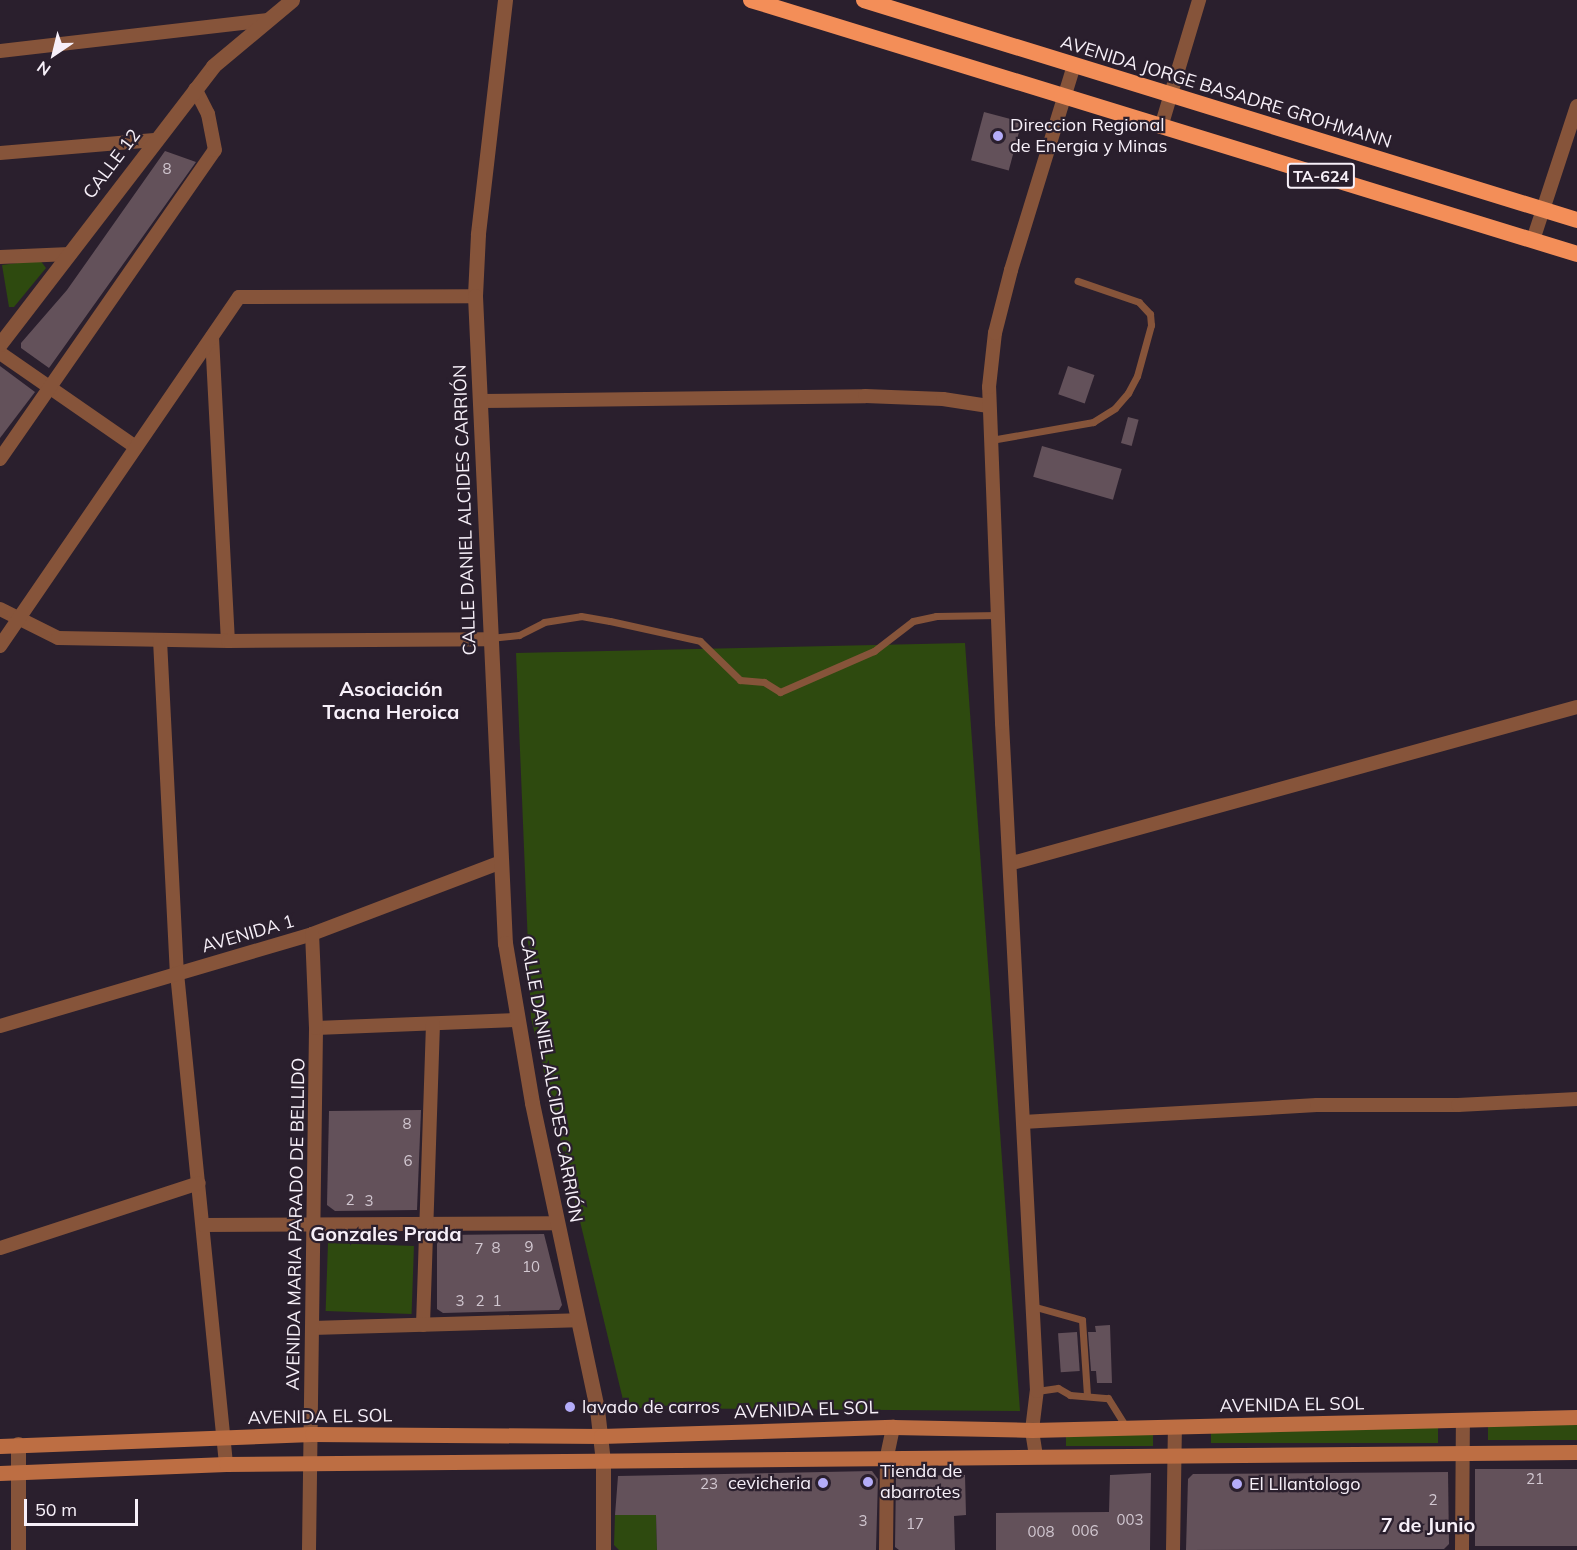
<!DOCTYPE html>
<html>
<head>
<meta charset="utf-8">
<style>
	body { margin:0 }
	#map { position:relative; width:1577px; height:1550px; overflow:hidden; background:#2a1f2d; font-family:Mulish,sans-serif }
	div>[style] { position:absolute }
	.green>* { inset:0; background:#2e4a0f; transform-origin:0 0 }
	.building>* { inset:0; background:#63515a; transform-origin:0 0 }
	.service>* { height:7px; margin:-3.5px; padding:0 3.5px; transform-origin:3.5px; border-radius:3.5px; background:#86543a }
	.minor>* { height:14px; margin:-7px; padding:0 7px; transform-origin:7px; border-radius:7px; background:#86543a }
	.tertiary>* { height:15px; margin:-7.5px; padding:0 7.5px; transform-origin:7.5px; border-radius:7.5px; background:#86543a }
	.secondary>* { height:15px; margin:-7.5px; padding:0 7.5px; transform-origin:7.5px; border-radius:7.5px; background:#bd6e43 }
	.trunk>* { height:16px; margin:-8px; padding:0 8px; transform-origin:8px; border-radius:8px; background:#f38e58 }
	.dots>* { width:16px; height:16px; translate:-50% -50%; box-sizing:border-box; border:3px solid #2a1f2d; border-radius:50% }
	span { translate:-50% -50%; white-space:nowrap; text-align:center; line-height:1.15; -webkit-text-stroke:4.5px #2a1f2d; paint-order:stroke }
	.number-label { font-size:15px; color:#d2c8d1 }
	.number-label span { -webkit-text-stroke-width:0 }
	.shield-label span { padding:2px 4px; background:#2a1f2d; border:2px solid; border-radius:4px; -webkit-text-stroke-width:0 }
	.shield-label { font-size:16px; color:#f7f0f9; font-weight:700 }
	.street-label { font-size:18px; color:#f7f0f9 }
	.poi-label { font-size:18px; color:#f7f0f9 }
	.left { translate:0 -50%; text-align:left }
	.right { translate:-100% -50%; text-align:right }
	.neighbourhood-label { font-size:20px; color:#f7f0f9; font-weight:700 }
	.north { position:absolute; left:24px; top:24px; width:60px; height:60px; -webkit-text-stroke:4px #2a1f2d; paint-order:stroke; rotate:215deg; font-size:16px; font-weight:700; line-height:24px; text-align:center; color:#f7f0f9 }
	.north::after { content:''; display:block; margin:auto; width:21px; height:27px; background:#f7f0f9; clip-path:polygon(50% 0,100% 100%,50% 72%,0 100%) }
	.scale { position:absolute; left:24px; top:1499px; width:114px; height:27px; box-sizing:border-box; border:3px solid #f7f0f9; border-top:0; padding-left:8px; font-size:18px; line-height:21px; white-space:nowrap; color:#f7f0f9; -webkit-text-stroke:4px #2a1f2d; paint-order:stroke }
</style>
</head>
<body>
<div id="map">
	<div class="green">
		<div style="clip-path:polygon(40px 260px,46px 268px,14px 307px,9px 307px,2px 265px)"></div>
		<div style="clip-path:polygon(965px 643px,1020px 1411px,625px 1408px,531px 1018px,516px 653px)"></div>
		<div style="left:328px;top:1243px;width:86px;height:68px;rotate:2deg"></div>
		<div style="clip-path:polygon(1577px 1423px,1577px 1440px,1488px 1440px,1488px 1426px)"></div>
		<div style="clip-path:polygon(1438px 1426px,1438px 1443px,1211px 1443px,1211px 1432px)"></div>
		<div style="left:1066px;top:1434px;width:87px;height:12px"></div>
		<div style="clip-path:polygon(615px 1515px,656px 1515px,657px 1550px,619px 1550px,614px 1545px)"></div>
	</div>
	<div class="building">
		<div style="left:984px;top:112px;width:39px;height:50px;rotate:15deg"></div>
		<div style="clip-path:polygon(165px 151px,196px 162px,49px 368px,21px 348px,21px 343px,67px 290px)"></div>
		<div style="clip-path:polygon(0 366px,35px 392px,0 438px)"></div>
		<div style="left:1068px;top:366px;width:28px;height:30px;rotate:19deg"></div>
		<div style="left:1128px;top:417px;width:11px;height:27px;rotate:15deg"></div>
		<div style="left:1042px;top:446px;width:83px;height:32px;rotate:16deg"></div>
		<div style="clip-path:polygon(421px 1110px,417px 1210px,335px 1211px,327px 1205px,329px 1111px)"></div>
		<div style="clip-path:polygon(544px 1234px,562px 1305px,559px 1310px,443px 1313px,437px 1309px,437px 1240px,443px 1235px)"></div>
		<div style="clip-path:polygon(1110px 1325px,1112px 1383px,1097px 1383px,1096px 1371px,1091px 1371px,1088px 1332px,1096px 1332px,1095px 1326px)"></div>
		<div style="left:1077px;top:1332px;width:39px;height:19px;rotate:86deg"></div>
		<div style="left:1577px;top:1469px;width:77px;height:102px;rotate:90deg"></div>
		<div style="clip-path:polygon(872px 1471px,878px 1479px,876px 1550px,657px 1550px,656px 1515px,615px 1515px,618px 1476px)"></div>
		<div style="clip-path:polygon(1448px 1472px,1449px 1544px,1444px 1549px,1186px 1550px,1188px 1479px,1193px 1474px)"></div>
		<div style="clip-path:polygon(1151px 1473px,1150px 1550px,996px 1550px,996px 1513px,1109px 1512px,1110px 1475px)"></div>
		<div style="clip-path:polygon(965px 1475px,966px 1515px,954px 1516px,955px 1550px,899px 1550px,895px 1547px,896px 1476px)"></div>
	</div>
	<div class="service">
		<div style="left:991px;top:440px;width:104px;rotate:-10deg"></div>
		<div style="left:1093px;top:422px;width:26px;rotate:-32deg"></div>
		<div style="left:1115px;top:408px;width:20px;rotate:-49deg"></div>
		<div style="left:1128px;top:393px;width:19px;rotate:-62deg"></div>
		<div style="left:1137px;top:376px;width:53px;rotate:-74.6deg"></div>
		<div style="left:1151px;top:325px;width:11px;rotate:-95deg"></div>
		<div style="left:1150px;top:314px;width:16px;rotate:-133deg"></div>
		<div style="left:1139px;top:302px;width:65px;rotate:-161deg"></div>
		<div style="left:490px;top:638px;width:29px;rotate:-6deg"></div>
		<div style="left:519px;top:635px;width:28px;rotate:-27deg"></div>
		<div style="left:544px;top:622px;width:37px;rotate:-9deg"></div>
		<div style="left:581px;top:616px;width:29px;rotate:10deg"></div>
		<div style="left:610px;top:621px;width:92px;rotate:12.5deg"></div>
		<div style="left:700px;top:641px;width:56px;rotate:44.3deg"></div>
		<div style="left:740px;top:680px;width:24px;rotate:5deg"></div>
		<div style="left:764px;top:682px;width:19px;rotate:32deg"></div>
		<div style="left:780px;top:692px;width:103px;rotate:-23.6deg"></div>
		<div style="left:874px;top:651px;width:49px;rotate:-37.6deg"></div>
		<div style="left:913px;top:621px;width:24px;rotate:-12deg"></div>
		<div style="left:936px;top:616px;width:63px;rotate:-0.9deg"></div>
		<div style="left:1032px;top:1306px;width:52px;rotate:15.6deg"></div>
		<div style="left:1082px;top:1320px;width:76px;rotate:86.2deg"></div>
		<div style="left:1037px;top:1391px;width:21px;rotate:-8deg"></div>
		<div style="left:1058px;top:1388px;width:14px;rotate:30deg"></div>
		<div style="left:1070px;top:1395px;width:38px;rotate:5deg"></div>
		<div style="left:1108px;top:1398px;width:36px;rotate:58deg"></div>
	</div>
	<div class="minor">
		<div style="left:0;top:51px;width:270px;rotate:-6.6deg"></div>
		<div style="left:1161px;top:127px;width:133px;rotate:-73.3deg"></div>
		<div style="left:0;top:153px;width:155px;rotate:-4.8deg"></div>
		<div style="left:1533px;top:240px;width:141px;rotate:-71.8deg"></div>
		<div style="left:0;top:257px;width:70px;rotate:-2.5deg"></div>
		<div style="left:212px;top:337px;width:304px;rotate:87deg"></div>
		<div style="left:0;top:353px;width:165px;rotate:34.7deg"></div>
		<div style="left:480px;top:401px;width:385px;rotate:-0.7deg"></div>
		<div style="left:865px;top:396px;width:78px;rotate:2.2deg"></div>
		<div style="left:943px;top:399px;width:46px;rotate:8.8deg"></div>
		<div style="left:0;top:459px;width:376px;rotate:-55.2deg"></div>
		<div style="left:215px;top:150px;width:37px;rotate:-101deg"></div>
		<div style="left:208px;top:114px;width:28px;rotate:-117deg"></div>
		<div style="left:0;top:609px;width:65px;rotate:26.6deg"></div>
		<div style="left:58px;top:638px;width:170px;rotate:1deg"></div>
		<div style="left:228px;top:641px;width:261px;rotate:-0.4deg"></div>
		<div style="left:160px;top:640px;width:333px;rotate:87.1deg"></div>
		<div style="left:177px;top:973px;width:493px;rotate:84.3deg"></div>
		<div style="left:0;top:646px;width:423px;rotate:-55.6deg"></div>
		<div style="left:239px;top:297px;width:236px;rotate:-0.2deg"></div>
		<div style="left:1012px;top:863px;width:586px;rotate:-15.44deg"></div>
		<div style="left:0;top:1026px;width:325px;rotate:-16.4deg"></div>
		<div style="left:312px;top:934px;width:203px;rotate:-20.8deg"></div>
		<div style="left:316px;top:1028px;width:201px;rotate:-2.3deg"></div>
		<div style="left:1023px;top:1122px;width:294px;rotate:-3.3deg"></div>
		<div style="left:1317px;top:1105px;width:141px"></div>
		<div style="left:1458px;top:1105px;width:119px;rotate:-2.9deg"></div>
		<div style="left:203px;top:1225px;width:353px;rotate:-0.3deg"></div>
		<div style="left:0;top:1248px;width:209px;rotate:-18.1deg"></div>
		<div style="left:423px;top:1325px;width:301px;rotate:-88.1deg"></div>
		<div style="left:312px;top:1328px;width:265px;rotate:-1.7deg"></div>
		<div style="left:1036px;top:1456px;width:26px;rotate:-99deg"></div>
		<div style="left:1032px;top:1430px;width:39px;rotate:-83deg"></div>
		<div style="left:1037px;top:1391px;width:669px;rotate:-93deg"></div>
		<div style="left:1002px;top:723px;width:336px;rotate:-92.2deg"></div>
		<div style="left:989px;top:387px;width:54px;rotate:-83.7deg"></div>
		<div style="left:995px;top:333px;width:65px;rotate:-75.7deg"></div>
		<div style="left:1011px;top:270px;width:214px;rotate:-72.9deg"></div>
		<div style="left:309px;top:1550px;width:522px;rotate:-89.23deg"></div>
		<div style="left:316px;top:1028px;width:94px;rotate:-92.4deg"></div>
		<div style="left:886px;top:1550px;width:94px;rotate:-89.4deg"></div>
		<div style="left:887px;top:1456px;width:30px;rotate:-78deg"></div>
		<div style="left:1173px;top:1550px;width:123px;rotate:-89.1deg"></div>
		<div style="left:1462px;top:1550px;width:130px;rotate:-89.6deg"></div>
	</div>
	<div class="tertiary">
		<div style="left:505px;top:0;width:236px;rotate:96.6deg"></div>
		<div style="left:478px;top:234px;width:62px;rotate:92.8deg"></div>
		<div style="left:475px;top:296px;width:648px;rotate:87.35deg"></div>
		<div style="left:505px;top:943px;width:162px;rotate:80.4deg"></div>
		<div style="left:532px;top:1103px;width:313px;rotate:78deg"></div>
		<div style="left:597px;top:1409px;width:53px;rotate:83.5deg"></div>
		<div style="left:603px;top:1462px;width:88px;rotate:90deg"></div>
		<div style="left:0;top:344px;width:350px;rotate:-52.5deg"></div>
		<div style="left:213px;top:66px;width:103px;rotate:-39.9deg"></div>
		<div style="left:18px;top:1444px;width:106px;rotate:90deg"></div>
	</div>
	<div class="secondary">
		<div style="left:0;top:1446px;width:312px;rotate:-2.2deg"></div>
		<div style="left:312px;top:1434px;width:289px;rotate:0.4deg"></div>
		<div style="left:601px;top:1436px;width:292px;rotate:-1.8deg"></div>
		<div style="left:893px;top:1427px;width:139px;rotate:1.2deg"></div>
		<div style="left:1032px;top:1430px;width:545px;rotate:-1.37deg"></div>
		<div style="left:0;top:1473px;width:226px;rotate:-2.3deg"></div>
		<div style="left:226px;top:1464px;width:1351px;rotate:-0.51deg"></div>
	</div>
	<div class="trunk">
		<div style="left:751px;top:0;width:864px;rotate:17.09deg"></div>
		<div style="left:864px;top:0;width:746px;rotate:17.15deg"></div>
	</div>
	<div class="dots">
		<div style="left:998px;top:136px;background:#b4acf9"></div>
		<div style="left:570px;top:1407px;background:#b4acf9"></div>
		<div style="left:868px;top:1482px;background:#b4acf9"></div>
		<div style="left:823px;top:1483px;background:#b4acf9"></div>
		<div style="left:1237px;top:1484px;background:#b4acf9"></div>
	</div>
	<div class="number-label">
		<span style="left:167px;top:169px">8</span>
		<span style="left:407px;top:1124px">8</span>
		<span style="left:408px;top:1161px">6</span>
		<span style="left:350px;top:1200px">2</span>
		<span style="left:369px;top:1201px">3</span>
		<span style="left:529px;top:1247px">9</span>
		<span style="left:496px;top:1248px">8</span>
		<span style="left:479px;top:1249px">7</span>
		<span style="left:531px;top:1267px">10</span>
		<span style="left:460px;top:1301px">3</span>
		<span style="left:480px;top:1301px">2</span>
		<span style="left:497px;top:1301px">1</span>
		<span style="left:1535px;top:1479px">21</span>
		<span style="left:709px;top:1484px">23</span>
		<span style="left:1433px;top:1500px">2</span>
		<span style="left:1130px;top:1520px">003</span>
		<span style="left:863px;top:1521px">3</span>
		<span style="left:915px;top:1524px">17</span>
		<span style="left:1085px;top:1531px">006</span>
		<span style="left:1041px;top:1532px">008</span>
	</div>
	<div class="shield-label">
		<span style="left:1321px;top:176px">TA-624</span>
	</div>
	<div class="street-label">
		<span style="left:1226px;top:92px;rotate:17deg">AVENIDA JORGE BASADRE GROHMANN</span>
		<span style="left:112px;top:164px;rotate:-53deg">CALLE 12</span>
		<span style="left:465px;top:510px;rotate:-92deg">CALLE DANIEL ALCIDES CARRIÓN</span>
		<span style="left:248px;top:934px;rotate:-16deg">AVENIDA 1</span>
		<span style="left:551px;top:1079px;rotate:80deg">CALLE DANIEL ALCIDES CARRIÓN</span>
		<span style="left:296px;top:1224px;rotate:-89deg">AVENIDA MARIA PARADO DE BELLIDO</span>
		<span style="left:1292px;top:1405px;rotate:-1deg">AVENIDA EL SOL</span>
		<span style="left:806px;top:1410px;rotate:-2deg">AVENIDA EL SOL</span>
		<span style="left:320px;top:1417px;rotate:-1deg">AVENIDA EL SOL</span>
	</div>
	<div class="poi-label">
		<span class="left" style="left:1010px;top:136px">Direccion Regional<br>de Energia y Minas</span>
		<span class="left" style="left:582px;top:1407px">lavado de carros</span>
		<span class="left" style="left:880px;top:1482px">Tienda de<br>abarrotes</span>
		<span class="right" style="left:811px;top:1483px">cevicheria</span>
		<span class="left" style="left:1249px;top:1484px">El Lllantologo</span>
	</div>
	<div class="neighbourhood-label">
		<span style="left:391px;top:700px">Asociación<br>Tacna Heroica</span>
		<span style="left:386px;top:1233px">Gonzales Prada</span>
		<span style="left:1428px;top:1524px">7 de Junio</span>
	</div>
	<div class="north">N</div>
	<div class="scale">50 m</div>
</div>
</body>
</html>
